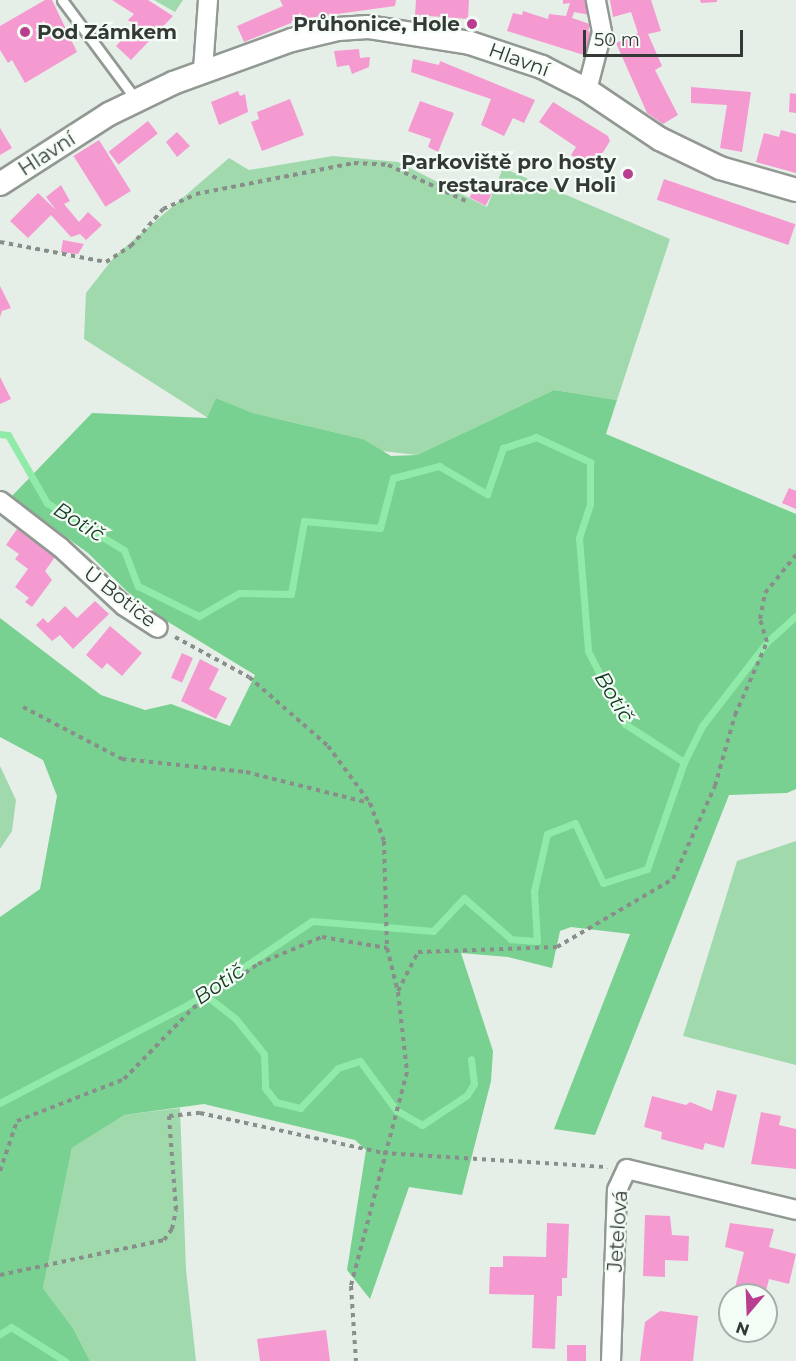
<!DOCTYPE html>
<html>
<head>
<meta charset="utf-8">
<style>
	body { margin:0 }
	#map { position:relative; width:796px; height:1361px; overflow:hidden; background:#e6eee8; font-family:Montserrat,sans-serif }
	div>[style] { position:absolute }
	.green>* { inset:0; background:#9fd9ac }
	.forest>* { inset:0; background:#78d190 }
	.stream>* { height:7px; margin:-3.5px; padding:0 3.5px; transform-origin:3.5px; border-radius:3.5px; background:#91eba8 }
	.building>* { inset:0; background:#f59ad1; transform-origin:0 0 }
	.path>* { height:4px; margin-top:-2px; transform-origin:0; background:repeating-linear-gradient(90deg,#898e8a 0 4.5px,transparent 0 9px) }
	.roads { filter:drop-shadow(2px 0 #929993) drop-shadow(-2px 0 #929993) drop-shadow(0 2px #929993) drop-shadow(0 -2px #929993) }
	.service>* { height:9px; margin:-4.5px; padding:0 4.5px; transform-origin:4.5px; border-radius:4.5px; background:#fff }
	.minor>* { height:18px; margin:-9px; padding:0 9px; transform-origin:9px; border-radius:9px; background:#fff }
	.tertiary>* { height:22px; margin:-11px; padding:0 11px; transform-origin:11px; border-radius:11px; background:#fff }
	.dots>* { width:16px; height:16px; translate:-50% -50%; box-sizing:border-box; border:3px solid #f3fcf5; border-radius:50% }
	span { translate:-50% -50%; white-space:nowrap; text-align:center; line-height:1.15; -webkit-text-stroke:4.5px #f3fcf5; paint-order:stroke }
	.poi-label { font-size:20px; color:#353936; font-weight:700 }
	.right { translate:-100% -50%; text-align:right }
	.left { translate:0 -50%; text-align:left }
	.street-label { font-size:20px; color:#353936 }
	.water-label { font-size:21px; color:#153a21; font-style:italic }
	.north { position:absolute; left:718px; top:1283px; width:60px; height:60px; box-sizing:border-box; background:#f3fcf5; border:2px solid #a7aea9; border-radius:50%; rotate:199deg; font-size:16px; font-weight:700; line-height:24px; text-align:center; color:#353936 }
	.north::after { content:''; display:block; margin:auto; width:21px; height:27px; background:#b93e90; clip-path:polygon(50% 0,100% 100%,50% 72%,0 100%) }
	.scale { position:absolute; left:583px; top:30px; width:160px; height:27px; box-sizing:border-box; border:3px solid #353936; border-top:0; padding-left:8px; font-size:18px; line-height:21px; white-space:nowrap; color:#353936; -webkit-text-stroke:4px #f3fcf5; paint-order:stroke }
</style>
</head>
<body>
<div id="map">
	<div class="green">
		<div style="clip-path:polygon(154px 0,183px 0,175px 12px)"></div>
		<div style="clip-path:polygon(333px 156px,398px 162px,487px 207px,503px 168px,670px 239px,617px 400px,554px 390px,417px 455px,382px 451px,363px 439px,253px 413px,216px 398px,208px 418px,84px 339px,86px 293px,115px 256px,229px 158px,249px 170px)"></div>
		<div style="clip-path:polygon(0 766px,16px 800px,12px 831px,0 849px)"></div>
		<div style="clip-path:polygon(796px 841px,796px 1065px,683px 1036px,737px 861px)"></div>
		<div style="clip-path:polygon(180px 1108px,186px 1270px,196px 1361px,90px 1361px,73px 1328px,43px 1288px,72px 1148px,123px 1115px)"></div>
	</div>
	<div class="forest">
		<div style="clip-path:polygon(554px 390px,617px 400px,606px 434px,796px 514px,796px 789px,787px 793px,729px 795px,595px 1135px,554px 1129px,630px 934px,571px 927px,560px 931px,552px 968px,508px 957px,461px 953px,493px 1051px,491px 1081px,462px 1195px,409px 1187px,370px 1299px,347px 1270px,366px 1150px,355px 1140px,204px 1104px,124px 1115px,72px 1148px,43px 1288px,73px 1328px,90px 1361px,0 1361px,0 917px,40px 889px,57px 796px,43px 760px,0 737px,0 618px,101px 695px,145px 710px,171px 704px,230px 726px,255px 675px,142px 606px,88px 553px,11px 497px,92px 413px,207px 418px,216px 398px,253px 413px,363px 439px,391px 456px,417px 455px)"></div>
	</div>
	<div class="stream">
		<div style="left:0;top:434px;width:8px;rotate:7deg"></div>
		<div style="left:8px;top:435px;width:78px;rotate:60.2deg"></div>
		<div style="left:47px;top:503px;width:90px;rotate:31.4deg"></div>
		<div style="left:124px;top:550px;width:39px;rotate:69deg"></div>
		<div style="left:138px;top:586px;width:68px;rotate:26.2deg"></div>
		<div style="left:199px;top:616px;width:46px;rotate:-29.9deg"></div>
		<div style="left:239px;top:593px;width:52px;rotate:1.1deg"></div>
		<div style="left:291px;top:594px;width:74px;rotate:-79.9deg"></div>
		<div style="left:304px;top:521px;width:76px;rotate:5.3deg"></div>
		<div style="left:380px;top:528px;width:52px;rotate:-75.4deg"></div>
		<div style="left:393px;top:478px;width:48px;rotate:-14.6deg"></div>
		<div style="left:439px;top:466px;width:56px;rotate:30.3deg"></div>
		<div style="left:487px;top:494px;width:49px;rotate:-70.8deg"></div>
		<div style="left:503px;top:448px;width:35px;rotate:-18deg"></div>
		<div style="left:536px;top:437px;width:60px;rotate:24.8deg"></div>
		<div style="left:590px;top:462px;width:42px;rotate:90deg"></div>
		<div style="left:590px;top:504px;width:36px;rotate:108deg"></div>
		<div style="left:579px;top:538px;width:113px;rotate:85.4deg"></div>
		<div style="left:588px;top:651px;width:82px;rotate:63.1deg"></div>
		<div style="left:625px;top:724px;width:70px;rotate:32.8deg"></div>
		<div style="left:684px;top:762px;width:113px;rotate:109.1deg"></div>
		<div style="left:647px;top:869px;width:46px;rotate:162.3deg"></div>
		<div style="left:603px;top:883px;width:66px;rotate:-115deg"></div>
		<div style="left:575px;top:823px;width:30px;rotate:159deg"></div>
		<div style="left:547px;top:834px;width:58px;rotate:102.8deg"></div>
		<div style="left:534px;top:891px;width:50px;rotate:86.6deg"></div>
		<div style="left:537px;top:941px;width:26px;rotate:-176deg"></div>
		<div style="left:511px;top:939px;width:62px;rotate:-138.9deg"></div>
		<div style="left:464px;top:898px;width:45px;rotate:133.2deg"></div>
		<div style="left:433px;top:931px;width:121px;rotate:-175.3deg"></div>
		<div style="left:312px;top:921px;width:148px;rotate:146deg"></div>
		<div style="left:189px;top:1004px;width:213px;rotate:152.4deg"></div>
		<div style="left:684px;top:762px;width:40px;rotate:-63.4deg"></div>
		<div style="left:702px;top:726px;width:106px;rotate:-52.3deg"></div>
		<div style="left:767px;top:642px;width:39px;rotate:-42deg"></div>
		<div style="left:204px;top:994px;width:39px;rotate:38deg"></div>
		<div style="left:235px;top:1018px;width:46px;rotate:51.1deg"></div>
		<div style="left:264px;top:1054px;width:34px;rotate:88deg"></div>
		<div style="left:265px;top:1088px;width:18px;rotate:52deg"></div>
		<div style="left:276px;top:1102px;width:25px;rotate:14deg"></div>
		<div style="left:300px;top:1108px;width:55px;rotate:-46.5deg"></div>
		<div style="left:338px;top:1068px;width:23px;rotate:-18deg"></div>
		<div style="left:360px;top:1061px;width:61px;rotate:53.7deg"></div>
		<div style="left:396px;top:1110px;width:30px;rotate:30deg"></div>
		<div style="left:422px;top:1125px;width:54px;rotate:-33.7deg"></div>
		<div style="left:467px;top:1095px;width:13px;rotate:-58deg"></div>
		<div style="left:474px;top:1084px;width:25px;rotate:-97deg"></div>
		<div style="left:0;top:1334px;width:13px;rotate:-32deg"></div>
		<div style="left:11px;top:1327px;width:64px;rotate:32.2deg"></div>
	</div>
	<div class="building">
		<div style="clip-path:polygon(45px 0,52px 0,77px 52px,25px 83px,12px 60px,8px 63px,0 50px,0 26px)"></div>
		<div style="clip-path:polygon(112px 0,148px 0,173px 16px,131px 60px,116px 46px,135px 26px,128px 20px,134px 14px)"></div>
		<div style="clip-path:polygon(280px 0,396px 0,395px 6px,301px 19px,244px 42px,237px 26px,283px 6px)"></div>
		<div style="clip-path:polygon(416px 0,469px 0,468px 19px,415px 15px)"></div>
		<div style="clip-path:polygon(563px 0,588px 0,590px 15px,574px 12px,572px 18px,590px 24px,588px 31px,594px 33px,587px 56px,507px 31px,513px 13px,522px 15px,523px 11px,548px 19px,549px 14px,566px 16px,570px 3px,563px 4px)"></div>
		<div style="clip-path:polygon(610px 0,651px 0,661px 31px,648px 34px,662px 66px,655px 70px,678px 115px,663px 124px,647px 113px,616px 43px,638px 33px,631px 12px,613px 17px)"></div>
		<div style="clip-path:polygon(700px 0,717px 0,717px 2px,701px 3px)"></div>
		<div style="clip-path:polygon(359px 49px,360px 58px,370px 57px,369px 67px,352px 74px,349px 65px,337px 67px,334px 51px)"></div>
		<div style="clip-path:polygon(413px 59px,439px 65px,440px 61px,535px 100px,524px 123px,513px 118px,504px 136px,481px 125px,491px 99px,411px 72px)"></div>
		<div style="clip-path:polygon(691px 87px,751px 92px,742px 152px,720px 148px,727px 105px,691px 103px)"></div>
		<div style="clip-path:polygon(238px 91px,240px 96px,245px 94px,248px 112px,219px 125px,211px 102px)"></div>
		<div style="clip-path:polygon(790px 93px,796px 94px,796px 113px,789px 112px)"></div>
		<div style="clip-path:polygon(290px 99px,304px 135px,262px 151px,251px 122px,259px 119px,257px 112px)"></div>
		<div style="clip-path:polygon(420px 101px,454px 113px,438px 152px,428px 147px,431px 139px,408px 131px)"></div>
		<div style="clip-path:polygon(553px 102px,608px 136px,610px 141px,592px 170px,576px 170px,573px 162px,576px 158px,571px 155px,576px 147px,539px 122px)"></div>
		<div style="left:148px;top:121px;width:16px;height:50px;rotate:52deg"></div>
		<div style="clip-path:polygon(0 128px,12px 148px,0 155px)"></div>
		<div style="clip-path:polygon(781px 130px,796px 134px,796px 173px,756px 162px,764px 133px,779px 137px)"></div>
		<div style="clip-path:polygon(177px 132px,190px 146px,177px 157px,166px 142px)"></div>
		<div style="left:99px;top:140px;width:60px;height:30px;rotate:58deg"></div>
		<div style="left:664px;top:179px;width:139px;height:22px;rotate:19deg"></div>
		<div style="clip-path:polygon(61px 185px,70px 201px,64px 204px,79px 222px,88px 212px,102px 225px,86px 240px,80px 234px,71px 237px,51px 215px,28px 238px,10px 221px,38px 193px,56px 210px,46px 197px)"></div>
		<div style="left:476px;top:185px;width:18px;height:14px;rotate:27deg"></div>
		<div style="clip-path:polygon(63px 240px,84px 244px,78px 254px,61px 252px)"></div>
		<div style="clip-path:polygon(0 286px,11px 308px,2px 311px,0 317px)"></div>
		<div style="clip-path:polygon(0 377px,11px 399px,0 404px)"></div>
		<div style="clip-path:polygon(789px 488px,796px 491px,796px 509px,782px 503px)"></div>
		<div style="clip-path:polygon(17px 529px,55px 557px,45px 571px,52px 580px,32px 607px,25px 602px,29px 598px,15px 587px,28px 569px,15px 559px,19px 554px,6px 545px)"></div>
		<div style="clip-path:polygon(95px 601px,109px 614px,73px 649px,60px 635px,52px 641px,36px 625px,43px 618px,48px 623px,65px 606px,77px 618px)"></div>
		<div style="clip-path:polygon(110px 626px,142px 653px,122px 676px,107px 663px,102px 669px,86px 655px)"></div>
		<div style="left:182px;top:653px;width:12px;height:27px;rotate:24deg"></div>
		<div style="clip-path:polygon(200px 659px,219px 669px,209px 689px,227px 698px,216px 719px,181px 701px)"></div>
		<div style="clip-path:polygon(717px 1090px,737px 1095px,724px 1148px,705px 1143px,703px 1150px,661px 1139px,662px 1132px,644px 1127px,652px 1096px,686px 1105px,690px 1102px,712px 1111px)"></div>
		<div style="clip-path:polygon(761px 1112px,781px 1116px,779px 1125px,796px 1129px,796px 1169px,751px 1164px)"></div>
		<div style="clip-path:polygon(645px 1215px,670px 1216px,672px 1235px,689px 1236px,688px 1261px,665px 1260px,665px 1277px,643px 1276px)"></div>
		<div style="clip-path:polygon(547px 1223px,569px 1224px,567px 1278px,562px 1278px,562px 1296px,557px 1296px,555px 1349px,532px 1348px,534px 1295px,489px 1294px,490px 1267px,503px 1267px,503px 1256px,546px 1257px)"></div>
		<div style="clip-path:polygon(730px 1223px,774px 1229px,769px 1247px,796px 1254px,789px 1284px,769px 1279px,765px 1295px,734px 1292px,744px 1252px,725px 1247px)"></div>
		<div style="clip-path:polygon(660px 1311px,698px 1316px,693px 1361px,640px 1361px,645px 1322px)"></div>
		<div style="clip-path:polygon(326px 1330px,330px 1361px,260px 1361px,257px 1339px)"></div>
		<div style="left:567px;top:1345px;width:19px;height:16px"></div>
	</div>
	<div class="path">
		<div style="left:0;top:242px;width:108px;rotate:10.7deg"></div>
		<div style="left:106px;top:262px;width:30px;rotate:-33deg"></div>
		<div style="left:131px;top:246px;width:49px;rotate:-49.1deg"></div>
		<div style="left:163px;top:209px;width:36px;rotate:-24deg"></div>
		<div style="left:196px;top:194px;width:161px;rotate:-11.1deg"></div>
		<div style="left:354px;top:163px;width:34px;rotate:3deg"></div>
		<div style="left:388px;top:165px;width:88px;rotate:24.8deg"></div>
		<div style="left:175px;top:637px;width:84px;rotate:28.4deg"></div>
		<div style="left:249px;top:677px;width:105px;rotate:41.1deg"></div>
		<div style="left:328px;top:746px;width:71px;rotate:53.6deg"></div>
		<div style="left:370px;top:803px;width:40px;rotate:69.8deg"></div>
		<div style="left:384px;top:841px;width:107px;rotate:88.4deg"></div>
		<div style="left:387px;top:948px;width:45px;rotate:76deg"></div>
		<div style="left:398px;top:992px;width:81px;rotate:83.6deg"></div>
		<div style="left:407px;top:1072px;width:221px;rotate:104.7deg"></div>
		<div style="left:351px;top:1286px;width:75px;rotate:86.2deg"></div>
		<div style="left:23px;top:707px;width:112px;rotate:27.7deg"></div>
		<div style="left:122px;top:759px;width:125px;rotate:6deg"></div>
		<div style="left:246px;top:772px;width:127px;rotate:14.1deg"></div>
		<div style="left:398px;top:991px;width:44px;rotate:-62.9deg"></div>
		<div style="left:418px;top:952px;width:139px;rotate:-2.1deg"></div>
		<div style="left:557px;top:947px;width:134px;rotate:-30.4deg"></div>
		<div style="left:673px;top:879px;width:102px;rotate:-65.7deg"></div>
		<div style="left:715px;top:786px;width:74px;rotate:-74.3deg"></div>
		<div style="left:735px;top:715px;width:80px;rotate:-66.3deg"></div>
		<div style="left:767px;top:642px;width:24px;rotate:-107deg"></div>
		<div style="left:760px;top:619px;width:26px;rotate:-79deg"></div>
		<div style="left:765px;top:593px;width:49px;rotate:-50.8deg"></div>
		<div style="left:0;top:1171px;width:53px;rotate:-71.2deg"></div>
		<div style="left:17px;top:1121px;width:115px;rotate:-21.4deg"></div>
		<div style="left:124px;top:1079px;width:99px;rotate:-45.8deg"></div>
		<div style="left:193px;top:1008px;width:78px;rotate:-34.1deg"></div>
		<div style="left:258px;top:964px;width:69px;rotate:-22.9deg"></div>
		<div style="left:322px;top:937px;width:66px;rotate:9.6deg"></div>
		<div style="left:0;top:1275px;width:168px;rotate:-12deg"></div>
		<div style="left:164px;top:1240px;width:14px;rotate:-54deg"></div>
		<div style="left:172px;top:1229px;width:19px;rotate:-78deg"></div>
		<div style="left:176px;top:1210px;width:94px;rotate:-94.3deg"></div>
		<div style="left:169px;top:1116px;width:31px;rotate:-6deg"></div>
		<div style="left:200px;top:1113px;width:187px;rotate:12.3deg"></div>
		<div style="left:383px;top:1153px;width:225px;rotate:3.6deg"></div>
	</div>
	<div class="roads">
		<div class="service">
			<div style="left:62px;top:0;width:126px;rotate:53.4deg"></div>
		</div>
		<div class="minor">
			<div style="left:203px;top:70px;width:70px;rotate:-85.9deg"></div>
			<div style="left:587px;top:90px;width:60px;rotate:-75.5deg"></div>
			<div style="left:602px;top:32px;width:33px;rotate:-101deg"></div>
			<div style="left:0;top:501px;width:76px;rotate:37.5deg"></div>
			<div style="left:60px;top:547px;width:87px;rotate:42.7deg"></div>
			<div style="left:124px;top:606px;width:40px;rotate:32.9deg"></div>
			<div style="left:611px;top:1361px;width:171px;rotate:-88deg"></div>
			<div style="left:617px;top:1190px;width:23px;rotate:-65deg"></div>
			<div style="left:627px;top:1169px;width:174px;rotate:13.6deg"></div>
		</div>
		<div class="tertiary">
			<div style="left:0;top:184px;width:130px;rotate:-32.7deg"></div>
			<div style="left:109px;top:114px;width:71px;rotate:-25.8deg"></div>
			<div style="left:173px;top:83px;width:127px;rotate:-19.9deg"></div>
			<div style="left:292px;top:40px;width:47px;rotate:-13.4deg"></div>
			<div style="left:338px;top:29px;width:30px;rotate:-4deg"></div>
			<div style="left:368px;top:27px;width:103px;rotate:8.9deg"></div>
			<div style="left:470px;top:43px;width:76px;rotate:18.4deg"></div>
			<div style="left:542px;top:67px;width:51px;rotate:27.1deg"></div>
			<div style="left:587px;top:90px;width:88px;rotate:33.9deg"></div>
			<div style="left:660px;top:139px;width:67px;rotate:25.8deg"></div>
			<div style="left:720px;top:168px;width:79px;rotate:16.1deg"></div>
		</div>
	</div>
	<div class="dots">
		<div style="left:472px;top:24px;background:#b93e90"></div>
		<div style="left:25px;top:32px;background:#b93e90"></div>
		<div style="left:628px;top:174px;background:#b93e90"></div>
	</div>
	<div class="poi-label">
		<span class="right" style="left:460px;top:24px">Průhonice, Hole</span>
		<span class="left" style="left:37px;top:32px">Pod Zámkem</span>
		<span class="right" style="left:616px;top:174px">Parkoviště pro hosty<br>restaurace V Holi</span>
	</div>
	<div class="street-label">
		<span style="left:519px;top:60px;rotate:20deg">Hlavní</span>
		<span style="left:47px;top:154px;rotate:-33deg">Hlavní</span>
		<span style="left:120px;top:597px;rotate:38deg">U Botiče</span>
		<span style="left:618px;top:1231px;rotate:-86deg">Jetelová</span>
	</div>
	<div class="water-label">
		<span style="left:79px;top:522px;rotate:32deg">Botič</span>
		<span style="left:614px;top:697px;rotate:59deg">Botič</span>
		<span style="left:219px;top:984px;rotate:-34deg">Botič</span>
	</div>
	<div class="north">N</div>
	<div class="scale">50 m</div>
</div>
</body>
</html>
